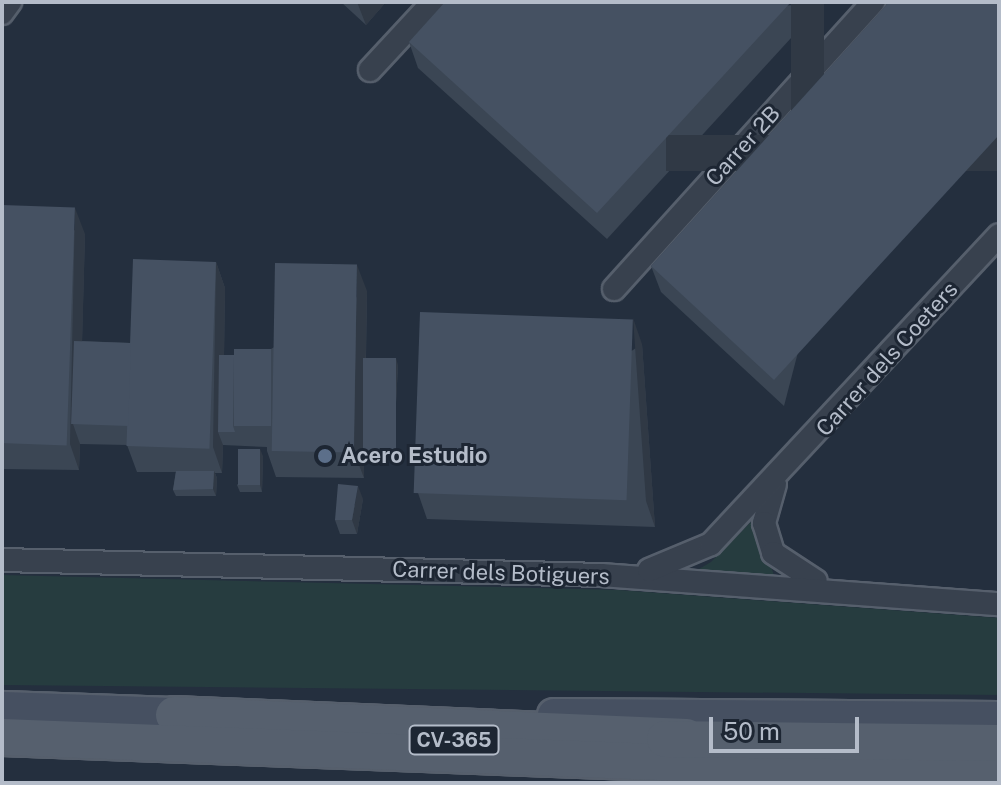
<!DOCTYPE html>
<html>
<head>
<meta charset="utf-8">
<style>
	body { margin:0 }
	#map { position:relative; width:1001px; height:785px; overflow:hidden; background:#242f3e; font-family:"Public Sans",sans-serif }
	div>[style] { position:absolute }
	.green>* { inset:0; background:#263c3f }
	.roads { filter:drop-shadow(2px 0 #565f6c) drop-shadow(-2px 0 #565f6c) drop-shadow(0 2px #565f6c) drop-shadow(0 -2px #565f6c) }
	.street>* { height:22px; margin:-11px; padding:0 11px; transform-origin:11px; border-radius:11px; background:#38414e }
	.secondary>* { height:32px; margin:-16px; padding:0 16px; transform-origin:16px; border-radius:16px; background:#465061 }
	.primary>* { height:36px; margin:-18px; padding:0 18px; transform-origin:18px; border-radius:18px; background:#56606e }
	.wall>* { inset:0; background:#3b4654 }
	.shaded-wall>* { inset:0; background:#303945; transform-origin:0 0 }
	.building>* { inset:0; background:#455162; transform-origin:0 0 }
	.dots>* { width:22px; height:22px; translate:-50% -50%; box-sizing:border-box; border:4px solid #1d2633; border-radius:50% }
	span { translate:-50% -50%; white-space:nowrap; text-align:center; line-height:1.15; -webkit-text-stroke:6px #1d2633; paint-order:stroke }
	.shield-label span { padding:2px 6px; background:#1d2633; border:2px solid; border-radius:6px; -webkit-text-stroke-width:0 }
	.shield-label { font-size:20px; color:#b4bcc9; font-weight:700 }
	.street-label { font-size:22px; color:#b4bcc9 }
	.poi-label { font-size:22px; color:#b4bcc9; font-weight:700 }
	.left { translate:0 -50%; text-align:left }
	.frame { position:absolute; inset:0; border:4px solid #b4bcc9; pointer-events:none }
	.scale { position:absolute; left:709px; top:717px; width:150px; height:36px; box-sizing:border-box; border:4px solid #b4bcc9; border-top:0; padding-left:10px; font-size:24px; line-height:28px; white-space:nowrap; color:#b4bcc9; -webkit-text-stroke:6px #1d2633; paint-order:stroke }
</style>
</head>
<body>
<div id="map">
	<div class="green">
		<div style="clip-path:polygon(754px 519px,775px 578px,692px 573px,711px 562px)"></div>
		<div style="clip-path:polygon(2px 575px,619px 590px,999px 618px,999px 695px,2px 685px)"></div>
	</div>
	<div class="roads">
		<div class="street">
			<div style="left:2px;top:13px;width:14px;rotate:-54deg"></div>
			<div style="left:370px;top:70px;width:93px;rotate:-47.2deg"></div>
			<div style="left:614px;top:289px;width:387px;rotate:-47.9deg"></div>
			<div style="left:775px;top:484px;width:41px;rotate:105.8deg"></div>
			<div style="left:764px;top:523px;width:31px;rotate:73deg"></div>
			<div style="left:773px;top:553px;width:51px;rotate:33.1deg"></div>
			<div style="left:2px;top:560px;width:599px;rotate:1.43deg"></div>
			<div style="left:601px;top:575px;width:399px;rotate:4.2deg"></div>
			<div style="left:649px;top:570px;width:67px;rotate:-22.8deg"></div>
			<div style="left:711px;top:544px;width:422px;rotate:-47deg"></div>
		</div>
		<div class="secondary">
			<div style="left:2px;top:708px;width:198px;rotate:2deg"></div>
			<div style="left:554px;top:715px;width:445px;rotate:0.4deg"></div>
		</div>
		<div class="primary">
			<div style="left:174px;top:715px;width:513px;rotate:2.46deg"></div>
			<div style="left:2px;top:737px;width:998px;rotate:2.18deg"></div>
			<div style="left:665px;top:739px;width:334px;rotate:0.7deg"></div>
		</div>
	</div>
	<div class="wall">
		<div style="clip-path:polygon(341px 2px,386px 2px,366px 25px)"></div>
		<div style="clip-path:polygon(824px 2px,607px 239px,418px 68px,409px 42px)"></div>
		<div style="clip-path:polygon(889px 2px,784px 406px,661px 292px,651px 266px)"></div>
		<div style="clip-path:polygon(2px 205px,85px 234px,82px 341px,130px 343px,216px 262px,225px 288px,224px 355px,234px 355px,271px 349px,367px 291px,366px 358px,398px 365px,393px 462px,364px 461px,364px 478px,276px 477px,267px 451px,267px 447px,223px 445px,222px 473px,215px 473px,217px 478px,216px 496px,176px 496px,173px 490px,176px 472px,137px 472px,127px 445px,80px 444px,79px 470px,2px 469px)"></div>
		<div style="clip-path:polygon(642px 344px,655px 527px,427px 519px,418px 493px)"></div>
		<div style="clip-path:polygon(263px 456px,262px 492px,240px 492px,237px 485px)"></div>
		<div style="clip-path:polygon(363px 499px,357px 534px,340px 534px,335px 520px)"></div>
	</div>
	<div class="shaded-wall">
		<div style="clip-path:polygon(357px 2px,386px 2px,366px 25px)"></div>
		<div style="left:791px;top:2px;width:33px;height:287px"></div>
		<div style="left:999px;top:135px;width:36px;height:333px;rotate:90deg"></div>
		<div style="clip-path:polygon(75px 208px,85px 234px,80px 424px,73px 424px,80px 444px,79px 470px,70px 444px)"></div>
		<div style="clip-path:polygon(216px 262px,225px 288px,223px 432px,218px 432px,223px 445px,222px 473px,213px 447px)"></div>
		<div style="clip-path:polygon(357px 265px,367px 291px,364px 454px,361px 454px,364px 461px,364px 478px,354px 452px)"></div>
		<div style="clip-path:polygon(633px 318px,642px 344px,655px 527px,646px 501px)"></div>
		<div style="clip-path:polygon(396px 358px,398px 365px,393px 462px,390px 455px)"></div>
		<div style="clip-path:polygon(260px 449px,263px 456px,262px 492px,260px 485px)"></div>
		<div style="clip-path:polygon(214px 471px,217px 478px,216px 496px,213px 489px)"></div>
		<div style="clip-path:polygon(358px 486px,363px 499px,357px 534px,352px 520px)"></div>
	</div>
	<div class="building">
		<div style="clip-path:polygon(445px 2px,791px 2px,597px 213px,409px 42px)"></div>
		<div style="clip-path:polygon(889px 2px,999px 2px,999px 135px,774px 380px,651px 266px)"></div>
		<div style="left:2px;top:205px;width:73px;height:238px;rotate:2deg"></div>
		<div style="left:133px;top:259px;width:83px;height:187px;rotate:2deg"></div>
		<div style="left:275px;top:263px;width:82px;height:188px;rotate:1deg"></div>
		<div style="left:420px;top:312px;width:213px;height:181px;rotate:2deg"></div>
		<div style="left:74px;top:341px;width:57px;height:83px;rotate:2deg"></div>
		<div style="left:234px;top:349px;width:37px;height:77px"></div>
		<div style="clip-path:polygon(219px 355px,234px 355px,233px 426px,235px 432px,218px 432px)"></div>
		<div style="left:363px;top:358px;width:33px;height:96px"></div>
		<div style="left:238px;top:449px;width:22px;height:36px"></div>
		<div style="clip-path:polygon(176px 471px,214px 471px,213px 489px,173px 490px)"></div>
		<div style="clip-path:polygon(338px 484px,358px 486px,352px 520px,335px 520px)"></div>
	</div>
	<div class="dots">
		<div style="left:325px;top:456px;background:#5c6f8a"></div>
	</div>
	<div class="shield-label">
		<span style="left:454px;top:740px">CV-365</span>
	</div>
	<div class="street-label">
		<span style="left:743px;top:146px;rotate:-48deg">Carrer 2B</span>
		<span style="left:887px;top:359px;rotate:-48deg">Carrer dels Coeters</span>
		<span style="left:501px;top:573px;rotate:2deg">Carrer dels Botiguers</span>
	</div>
	<div class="poi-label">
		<span class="left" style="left:341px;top:456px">Acero Estudio</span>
	</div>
	<div class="frame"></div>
	<div class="scale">50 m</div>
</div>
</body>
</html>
